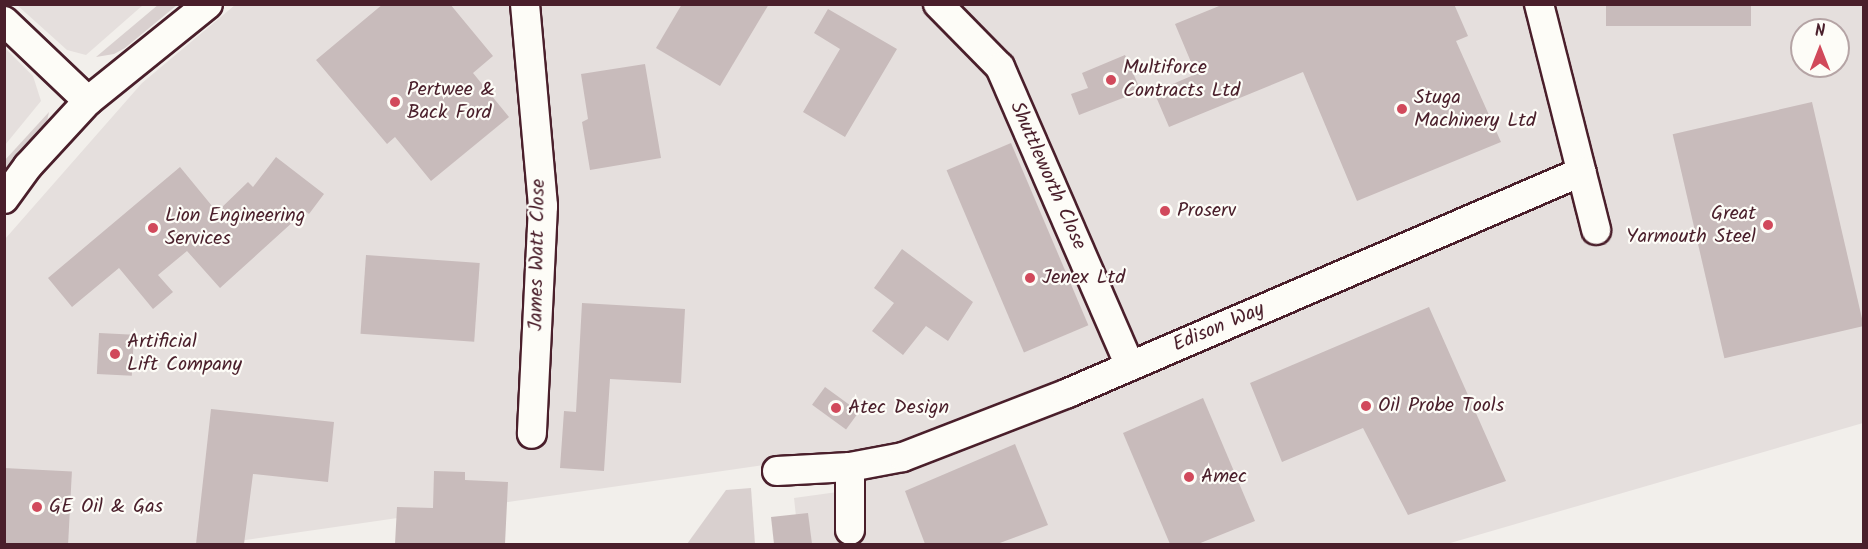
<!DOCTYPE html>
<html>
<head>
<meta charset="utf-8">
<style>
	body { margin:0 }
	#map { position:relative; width:1868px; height:549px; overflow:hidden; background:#f2efeb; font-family:Kalam,sans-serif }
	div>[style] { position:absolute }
	.built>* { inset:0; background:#e5dfdd }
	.green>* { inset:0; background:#d9d0cf }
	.building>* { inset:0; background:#c8bbbb; transform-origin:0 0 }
	.roads { filter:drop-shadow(2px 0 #4a1f2b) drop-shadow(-2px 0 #4a1f2b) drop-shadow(0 2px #4a1f2b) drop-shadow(0 -2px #4a1f2b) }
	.minor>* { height:28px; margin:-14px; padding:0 14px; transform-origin:14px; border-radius:14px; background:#fdfcf7 }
	.dots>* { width:16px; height:16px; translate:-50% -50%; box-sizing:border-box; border:3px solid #fdfcf7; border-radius:50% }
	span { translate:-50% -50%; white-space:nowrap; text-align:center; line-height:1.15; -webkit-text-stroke:4.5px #fdfcf7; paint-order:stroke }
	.poi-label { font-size:20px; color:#4a1f2b }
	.left { translate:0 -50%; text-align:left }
	.right { translate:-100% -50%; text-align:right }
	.street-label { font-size:20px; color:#4a1f2b }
	.frame { position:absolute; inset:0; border:6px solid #4a1f2b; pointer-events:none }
	.north { position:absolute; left:1790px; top:18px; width:60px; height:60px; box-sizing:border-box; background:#fdfcf7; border:2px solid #b5a4a5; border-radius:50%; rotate:0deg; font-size:16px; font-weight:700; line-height:24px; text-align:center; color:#4a1f2b }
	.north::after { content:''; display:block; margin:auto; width:21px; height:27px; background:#d1495b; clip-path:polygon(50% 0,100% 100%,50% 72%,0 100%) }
</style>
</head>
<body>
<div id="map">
	<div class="built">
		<div style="clip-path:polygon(17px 5px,143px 5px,86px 55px,67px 50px)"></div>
		<div style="clip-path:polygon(evenodd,235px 5px,1863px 5px,1863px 423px,1447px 544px,799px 544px,794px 498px,852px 490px,826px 456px,218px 544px,5px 544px,5px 239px,142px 83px,235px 5px,1802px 30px,1838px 30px,1838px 66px,1802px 66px,1802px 30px)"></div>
		<div style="clip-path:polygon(5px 48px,33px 76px,41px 101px,5px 145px)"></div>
	</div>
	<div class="green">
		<div style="clip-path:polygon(159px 4px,177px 5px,125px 48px,114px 54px,96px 57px)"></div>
		<div style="clip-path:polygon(49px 112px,46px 126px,5px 177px,5px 160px)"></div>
		<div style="clip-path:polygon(751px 488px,755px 544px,687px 544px,726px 490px)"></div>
	</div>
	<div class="building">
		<div style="clip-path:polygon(383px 4px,450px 4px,493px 56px,473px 73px,509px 117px,431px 181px,395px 137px,387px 144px,316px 60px)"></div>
		<div style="clip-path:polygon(682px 4px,769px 4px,720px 86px,656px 48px)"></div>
		<div style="clip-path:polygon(1224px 4px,1454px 4px,1468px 36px,1456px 41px,1501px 142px,1357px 201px,1303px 72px,1169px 127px,1154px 92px,1196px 74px,1175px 24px)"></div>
		<div style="left:1606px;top:4px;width:145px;height:22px"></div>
		<div style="clip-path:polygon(828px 9px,897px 49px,845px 137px,803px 112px,840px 49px,814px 33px)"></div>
		<div style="clip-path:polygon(1125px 55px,1141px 91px,1079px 115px,1071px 94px,1088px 88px,1082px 73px)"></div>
		<div style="clip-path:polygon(645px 64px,661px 158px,590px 170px,582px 122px,588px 119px,581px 74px)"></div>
		<div style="left:1812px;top:102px;width:230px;height:143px;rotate:77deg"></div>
		<div style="left:1011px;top:143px;width:198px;height:70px;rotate:67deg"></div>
		<div style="clip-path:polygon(276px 157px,324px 194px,309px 214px,305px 211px,220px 288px,187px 251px,158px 275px,173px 292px,153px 309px,119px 268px,72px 307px,48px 278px,180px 167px,217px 212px,248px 182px,253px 187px)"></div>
		<div style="clip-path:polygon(902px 249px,973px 302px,948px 341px,926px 326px,903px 355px,872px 331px,894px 303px,874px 288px)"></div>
		<div style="left:366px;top:255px;width:114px;height:79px;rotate:4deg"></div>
		<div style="clip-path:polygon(582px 303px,685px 309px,681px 383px,610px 379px,604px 471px,560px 468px,564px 411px,576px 412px)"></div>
		<div style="clip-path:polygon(1429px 307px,1506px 481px,1408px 515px,1363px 428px,1282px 462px,1250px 383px)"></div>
		<div style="left:99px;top:333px;width:35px;height:41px;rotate:3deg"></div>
		<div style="left:825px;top:387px;width:42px;height:22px;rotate:36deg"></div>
		<div style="clip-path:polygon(1203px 398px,1255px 521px,1198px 544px,1170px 544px,1123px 433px)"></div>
		<div style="clip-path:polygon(211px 409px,334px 422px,328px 482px,253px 474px,244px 544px,196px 544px)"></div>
		<div style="clip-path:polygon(1015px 444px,1048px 525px,997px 544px,925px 544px,905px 491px)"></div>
		<div style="left:4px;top:468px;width:68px;height:76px;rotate:3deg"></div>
		<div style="clip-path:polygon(434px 471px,465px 472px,465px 480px,508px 482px,505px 544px,395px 544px,397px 507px,433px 508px)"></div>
		<div style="clip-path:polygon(808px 513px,812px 544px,774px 544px,771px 517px)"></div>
	</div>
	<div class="roads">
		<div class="minor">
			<div style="left:525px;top:4px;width:203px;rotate:84.9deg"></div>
			<div style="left:543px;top:206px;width:228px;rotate:92.8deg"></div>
			<div style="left:938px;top:4px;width:88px;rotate:45.5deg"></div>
			<div style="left:1000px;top:67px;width:326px;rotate:66.5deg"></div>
			<div style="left:1539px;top:4px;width:233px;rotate:75.8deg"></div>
			<div style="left:4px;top:21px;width:116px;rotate:43.6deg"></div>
			<div style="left:4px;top:199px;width:41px;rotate:-54deg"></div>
			<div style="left:28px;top:166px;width:88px;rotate:-47.3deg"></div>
			<div style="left:88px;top:101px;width:154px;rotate:-38.9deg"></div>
			<div style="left:850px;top:467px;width:63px;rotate:90deg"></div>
			<div style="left:777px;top:471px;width:73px;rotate:-3.1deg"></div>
			<div style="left:850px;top:467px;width:54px;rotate:-10.7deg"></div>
			<div style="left:903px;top:457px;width:177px;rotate:-21.2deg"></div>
			<div style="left:1068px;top:393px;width:559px;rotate:-23.31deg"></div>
		</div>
	</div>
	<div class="dots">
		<div style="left:1111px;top:80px;background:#d1495b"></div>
		<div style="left:395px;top:102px;background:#d1495b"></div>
		<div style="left:1402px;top:109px;background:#d1495b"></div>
		<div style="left:1165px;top:211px;background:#d1495b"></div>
		<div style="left:1768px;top:225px;background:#d1495b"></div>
		<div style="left:153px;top:228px;background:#d1495b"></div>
		<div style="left:1030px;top:278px;background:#d1495b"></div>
		<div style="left:115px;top:354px;background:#d1495b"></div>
		<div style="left:1366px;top:406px;background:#d1495b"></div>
		<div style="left:836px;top:408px;background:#d1495b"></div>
		<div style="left:1189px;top:477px;background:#d1495b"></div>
		<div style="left:37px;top:507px;background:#d1495b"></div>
	</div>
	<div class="poi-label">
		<span class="left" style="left:1123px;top:80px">Multiforce<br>Contracts Ltd</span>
		<span class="left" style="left:407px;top:102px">Pertwee &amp;<br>Back Ford</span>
		<span class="left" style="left:1414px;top:110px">Stuga<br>Machinery Ltd</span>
		<span class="left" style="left:1177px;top:211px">Proserv</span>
		<span class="right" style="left:1756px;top:226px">Great<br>Yarmouth Steel</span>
		<span class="left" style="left:165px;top:228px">Lion Engineering<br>Services</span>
		<span class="left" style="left:1042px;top:278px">Jenex Ltd</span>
		<span class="left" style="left:127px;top:354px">Artificial<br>Lift Company</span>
		<span class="left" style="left:1378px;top:406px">Oil Probe Tools</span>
		<span class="left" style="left:848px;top:408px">Atec Design</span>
		<span class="left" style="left:1201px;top:477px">Amec</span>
		<span class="left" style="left:49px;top:507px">GE Oil &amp; Gas</span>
	</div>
	<div class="street-label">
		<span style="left:1047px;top:176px;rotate:66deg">Shuttleworth Close</span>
		<span style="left:538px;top:255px;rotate:-89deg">James Watt Close</span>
		<span style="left:1219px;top:328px;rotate:-23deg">Edison Way</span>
	</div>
	<div class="frame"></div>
	<div class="north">N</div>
</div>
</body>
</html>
